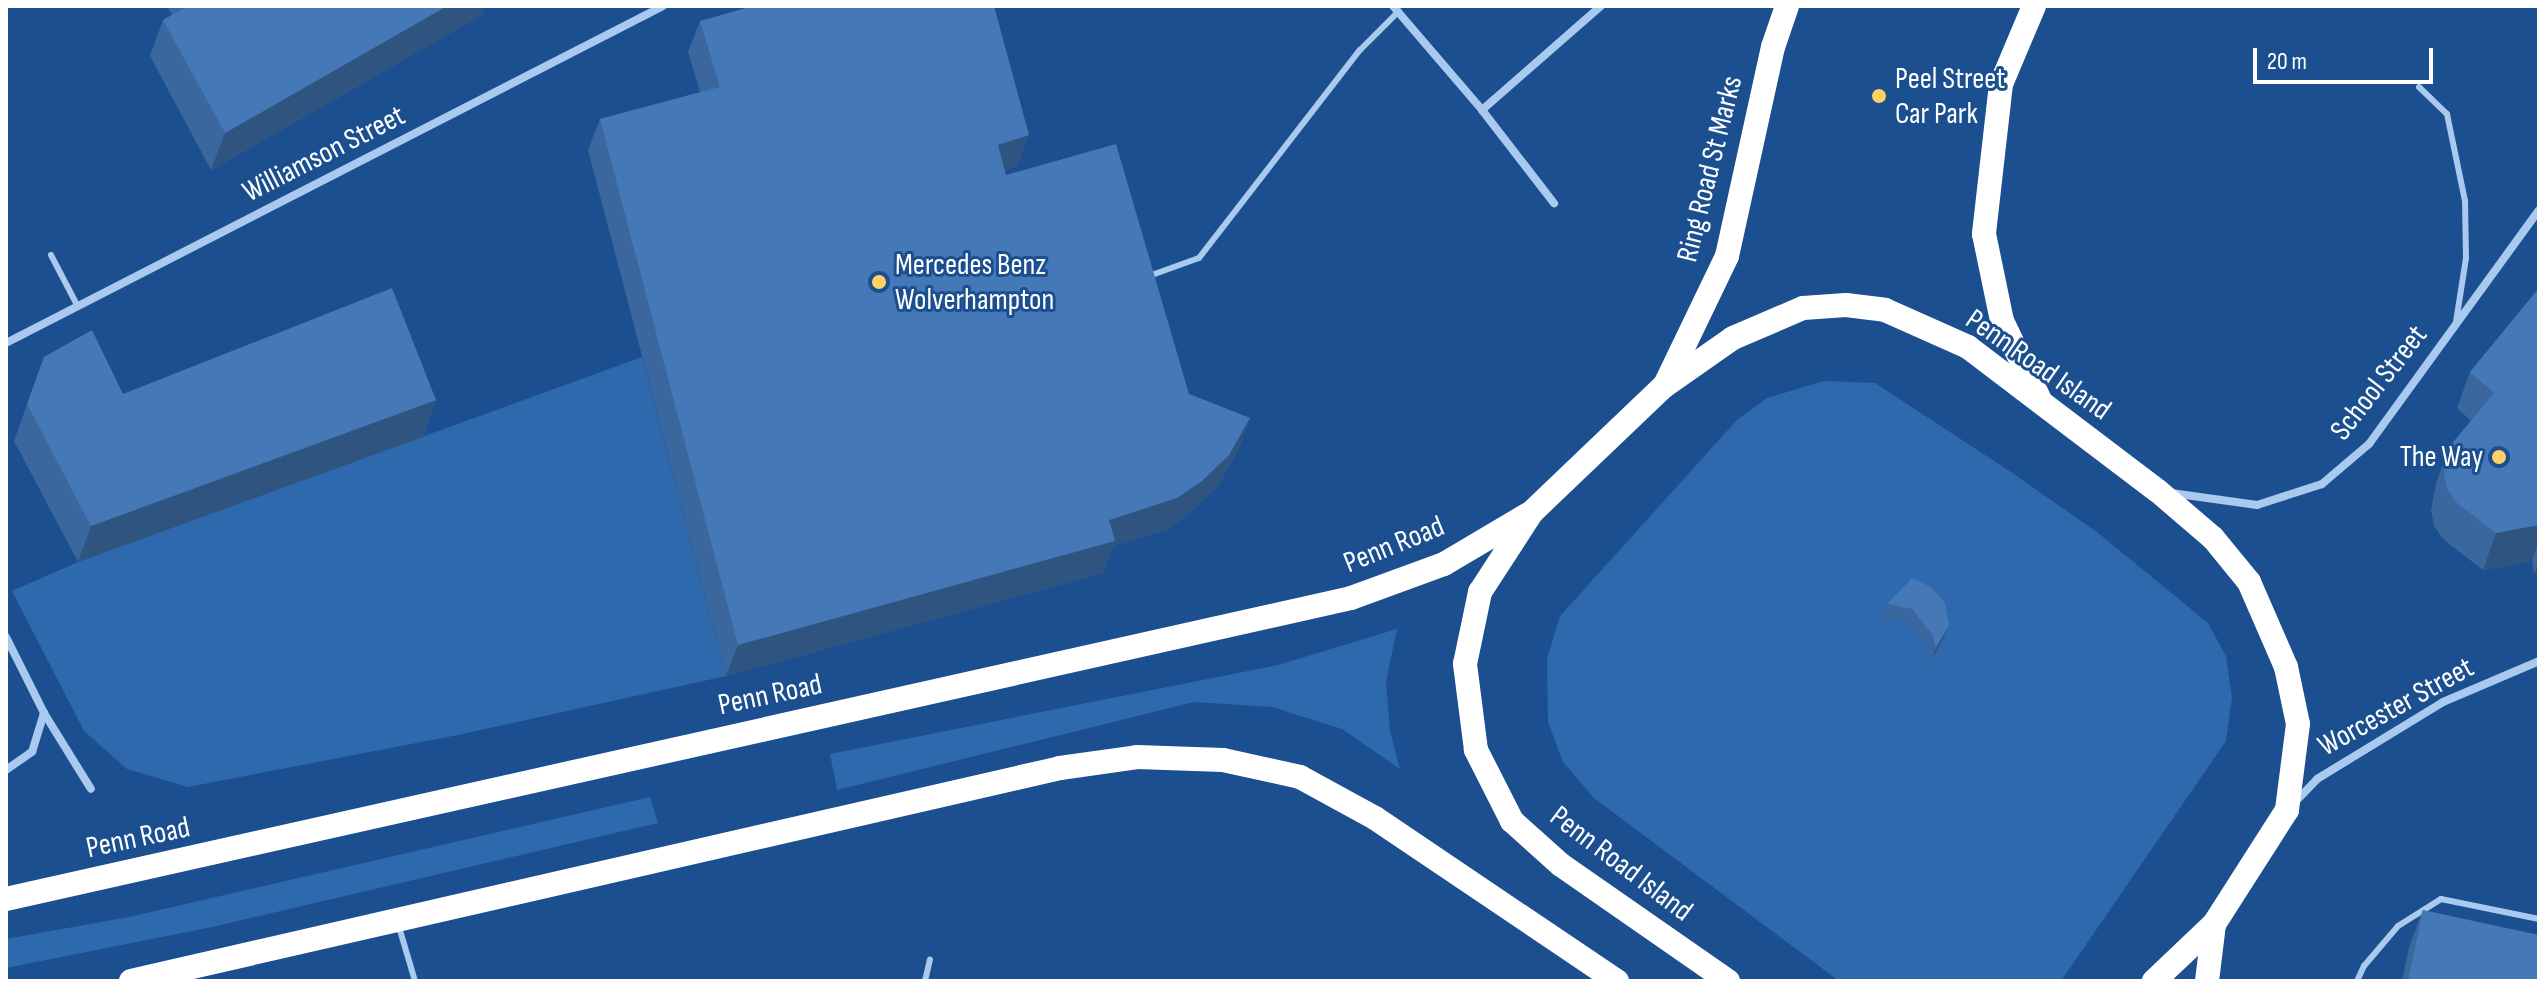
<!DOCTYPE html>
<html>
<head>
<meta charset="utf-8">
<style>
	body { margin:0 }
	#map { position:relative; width:2545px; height:987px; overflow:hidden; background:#1b4f8f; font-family:"Sofia Sans Condensed",sans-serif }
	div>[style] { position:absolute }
	.green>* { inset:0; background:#2e69ad }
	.lane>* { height:6px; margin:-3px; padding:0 3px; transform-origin:3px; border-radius:3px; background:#a9c9ee }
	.street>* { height:8px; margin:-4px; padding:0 4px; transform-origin:4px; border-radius:4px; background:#a9c9ee }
	.highway>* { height:24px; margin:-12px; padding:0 12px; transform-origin:12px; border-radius:12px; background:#fff }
	.wall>* { inset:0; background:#3a679d }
	.shaded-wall>* { inset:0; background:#305480 }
	.building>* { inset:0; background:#4478b7 }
	.dots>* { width:22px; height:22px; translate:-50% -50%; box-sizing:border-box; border:4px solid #1b4f8f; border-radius:50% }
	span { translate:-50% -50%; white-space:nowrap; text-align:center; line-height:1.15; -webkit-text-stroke:6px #1b4f8f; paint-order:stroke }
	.poi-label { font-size:30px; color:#fff }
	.left { translate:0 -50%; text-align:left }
	.right { translate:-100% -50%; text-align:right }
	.street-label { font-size:30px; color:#fff }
	.frame { position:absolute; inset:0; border:8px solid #fff; pointer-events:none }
	.scale { position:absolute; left:2253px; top:48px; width:180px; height:36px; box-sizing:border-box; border:4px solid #fff; border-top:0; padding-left:10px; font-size:24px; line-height:28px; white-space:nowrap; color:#fff; -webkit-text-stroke:6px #1b4f8f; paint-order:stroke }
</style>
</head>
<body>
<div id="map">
	<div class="green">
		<div style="clip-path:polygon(642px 357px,726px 676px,458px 735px,188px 787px,127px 769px,84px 731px,12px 591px,78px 562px)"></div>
		<div style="clip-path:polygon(1824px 381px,1875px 383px,2011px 472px,2097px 532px,2208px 623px,2226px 656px,2232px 698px,2226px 741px,2061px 981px,1839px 981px,1594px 798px,1563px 762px,1548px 722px,1547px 659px,1560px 616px,1737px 420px,1767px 398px)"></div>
		<div style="clip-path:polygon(1397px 629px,1386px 682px,1390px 730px,1400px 769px,1342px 729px,1272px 707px,1194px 702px,837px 790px,830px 754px,1278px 665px)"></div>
		<div style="clip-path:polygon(650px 797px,658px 823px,212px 927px,6px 968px,6px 939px,129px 917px)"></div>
	</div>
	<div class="lane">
		<div style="left:2419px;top:87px;width:39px;rotate:44deg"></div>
		<div style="left:2447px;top:114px;width:89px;rotate:78.3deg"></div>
		<div style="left:2465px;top:201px;width:57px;rotate:89deg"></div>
		<div style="left:2466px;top:258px;width:65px;rotate:98.9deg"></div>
		<div style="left:51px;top:255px;width:56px;rotate:62.5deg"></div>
		<div style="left:1149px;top:276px;width:53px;rotate:-19.8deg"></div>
		<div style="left:1199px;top:258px;width:263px;rotate:-52.3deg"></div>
		<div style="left:1360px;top:50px;width:55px;rotate:-45deg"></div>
		<div style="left:399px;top:927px;width:56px;rotate:73.5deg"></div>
		<div style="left:925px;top:981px;width:22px;rotate:-77deg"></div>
		<div style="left:2357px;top:981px;width:17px;rotate:-65deg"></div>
		<div style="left:2364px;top:966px;width:52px;rotate:-49.6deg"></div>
		<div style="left:2398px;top:926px;width:51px;rotate:-32.1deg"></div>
		<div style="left:2441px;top:899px;width:100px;rotate:11.5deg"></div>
	</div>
	<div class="street">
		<div style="left:1393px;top:6px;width:137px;rotate:49.4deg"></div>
		<div style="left:1482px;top:110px;width:118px;rotate:52.3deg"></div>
		<div style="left:1482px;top:110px;width:158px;rotate:-41.2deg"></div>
		<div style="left:6px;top:343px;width:738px;rotate:-27.15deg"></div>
		<div style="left:2171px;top:493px;width:87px;rotate:7.9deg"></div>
		<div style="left:2257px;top:505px;width:68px;rotate:-17.9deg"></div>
		<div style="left:2322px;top:484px;width:62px;rotate:-40.4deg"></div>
		<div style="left:2369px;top:444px;width:289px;rotate:-54deg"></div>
		<div style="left:6px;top:637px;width:85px;rotate:63.4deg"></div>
		<div style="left:44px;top:713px;width:89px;rotate:58.3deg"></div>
		<div style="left:6px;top:770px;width:32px;rotate:-35deg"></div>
		<div style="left:32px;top:752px;width:41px;rotate:-72.9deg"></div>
		<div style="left:2296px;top:801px;width:30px;rotate:-46deg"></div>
		<div style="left:2317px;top:779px;width:148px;rotate:-31.4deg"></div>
		<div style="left:2443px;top:702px;width:104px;rotate:-23.1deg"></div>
	</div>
	<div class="highway">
		<div style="left:2034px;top:6px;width:85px;rotate:112.9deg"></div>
		<div style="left:2001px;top:84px;width:151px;rotate:96.5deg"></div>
		<div style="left:1984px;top:234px;width:89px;rotate:78.3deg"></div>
		<div style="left:2002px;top:321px;width:85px;rotate:64.3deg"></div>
		<div style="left:1665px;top:385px;width:143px;rotate:-64.3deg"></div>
		<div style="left:1727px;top:256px;width:214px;rotate:-77.6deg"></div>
		<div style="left:1773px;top:47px;width:43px;rotate:-71.1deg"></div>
		<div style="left:6px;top:899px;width:1378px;rotate:-12.61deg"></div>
		<div style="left:1351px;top:598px;width:99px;rotate:-20.1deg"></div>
		<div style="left:1444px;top:564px;width:96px;rotate:-30.6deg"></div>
		<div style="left:131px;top:981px;width:953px;rotate:-12.91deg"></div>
		<div style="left:1060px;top:768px;width:78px;rotate:-8.1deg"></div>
		<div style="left:1137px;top:757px;width:86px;rotate:2deg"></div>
		<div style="left:1223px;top:760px;width:79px;rotate:12.4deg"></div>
		<div style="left:1300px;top:777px;width:85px;rotate:28.7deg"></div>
		<div style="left:1375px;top:818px;width:292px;rotate:34deg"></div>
		<div style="left:1728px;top:981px;width:203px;rotate:-145.2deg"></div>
		<div style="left:1561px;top:865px;width:66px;rotate:-138.1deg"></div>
		<div style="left:1512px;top:821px;width:80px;rotate:-116.9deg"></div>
		<div style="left:1476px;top:750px;width:87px;rotate:-97.3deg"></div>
		<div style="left:1465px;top:664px;width:74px;rotate:-78.2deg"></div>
		<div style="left:1480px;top:592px;width:95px;rotate:-57deg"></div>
		<div style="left:1532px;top:512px;width:181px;rotate:-43.7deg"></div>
		<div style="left:1663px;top:387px;width:85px;rotate:-35deg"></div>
		<div style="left:1733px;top:338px;width:76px;rotate:-23.2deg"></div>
		<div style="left:1803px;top:308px;width:43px;rotate:-4deg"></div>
		<div style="left:1846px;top:305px;width:39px;rotate:7deg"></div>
		<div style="left:1885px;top:310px;width:91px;rotate:24deg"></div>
		<div style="left:1968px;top:347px;width:238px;rotate:37.2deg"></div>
		<div style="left:2158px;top:491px;width:72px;rotate:40.5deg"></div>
		<div style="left:2213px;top:538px;width:57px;rotate:50.7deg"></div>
		<div style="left:2249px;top:582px;width:93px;rotate:66.5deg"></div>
		<div style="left:2286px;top:667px;width:58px;rotate:78.1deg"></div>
		<div style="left:2298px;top:724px;width:87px;rotate:97.3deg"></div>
		<div style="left:2287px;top:810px;width:135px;rotate:122.6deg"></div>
		<div style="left:2214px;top:924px;width:83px;rotate:136.5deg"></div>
		<div style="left:2207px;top:981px;width:57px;rotate:-83deg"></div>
	</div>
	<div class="wall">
		<div style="clip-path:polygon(167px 6px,485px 6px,482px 15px,211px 170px,150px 56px,163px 20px,172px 15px)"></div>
		<div style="clip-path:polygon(700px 21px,1018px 166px,1005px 170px,1006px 175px,1189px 394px,1250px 418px,1238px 450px,1218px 486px,1190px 513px,1166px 530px,1113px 546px,1103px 573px,726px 676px,588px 150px,600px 119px,700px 92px,688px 52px)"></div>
		<div style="clip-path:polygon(2539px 288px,2539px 574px,2534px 574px,2532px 561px,2483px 570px,2444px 540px,2434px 526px,2431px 510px,2436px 483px,2449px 447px,2471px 421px,2457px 408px,2470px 372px)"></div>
		<div style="clip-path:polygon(44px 357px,123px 394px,436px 400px,423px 437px,78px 562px,14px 441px)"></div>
		<div style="clip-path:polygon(1912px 578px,1949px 625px,1944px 637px,1931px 661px,1927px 646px,1908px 622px,1882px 617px,1887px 604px)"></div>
		<div style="clip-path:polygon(2423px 910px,2539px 981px,2402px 981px,2409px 947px)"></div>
	</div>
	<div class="shaded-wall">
		<div style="clip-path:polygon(447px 6px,485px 6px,482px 15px,211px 170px,225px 133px)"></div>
		<div style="clip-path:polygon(1029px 135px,1018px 166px,986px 176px,998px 145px)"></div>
		<div style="clip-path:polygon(436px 400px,423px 437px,78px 562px,91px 526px)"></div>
		<div style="clip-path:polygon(1250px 418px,1238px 450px,1218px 486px,1190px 513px,1166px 530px,1113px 546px,1103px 573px,726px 676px,738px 645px,1109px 520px)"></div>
		<div style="clip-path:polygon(2539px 525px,2539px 541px,2532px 561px,2483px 570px,2496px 533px)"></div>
		<div style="clip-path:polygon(2539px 561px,2539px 574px,2534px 574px)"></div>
		<div style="clip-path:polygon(1949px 625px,1944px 637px,1931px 661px,1936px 648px)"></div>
	</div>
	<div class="building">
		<div style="clip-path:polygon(188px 6px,447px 6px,225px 133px,163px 20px)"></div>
		<div style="clip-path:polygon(753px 6px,994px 6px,1029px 135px,998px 145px,1006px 175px,1116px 144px,1189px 394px,1250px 418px,1229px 455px,1202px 481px,1177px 498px,1109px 520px,1115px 541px,738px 645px,600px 119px,720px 87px,700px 21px)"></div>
		<div style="clip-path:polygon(392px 288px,436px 400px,91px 526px,27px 404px,44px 357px,92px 330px,123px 394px)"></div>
		<div style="clip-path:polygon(2539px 288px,2539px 525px,2496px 533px,2457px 503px,2447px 489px,2444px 473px,2449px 447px,2494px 393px,2470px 372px)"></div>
		<div style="clip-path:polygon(1912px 578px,1931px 587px,1945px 603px,1949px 625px,1936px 648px,1932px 634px,1912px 609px,1887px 604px)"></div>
		<div style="clip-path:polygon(2423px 910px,2539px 935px,2539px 981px,2408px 981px)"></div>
	</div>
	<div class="dots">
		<div style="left:1879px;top:96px;background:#ffd166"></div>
		<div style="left:879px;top:282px;background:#ffd166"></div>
		<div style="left:2499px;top:457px;background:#ffd166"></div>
	</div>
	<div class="poi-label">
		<span class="left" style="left:1895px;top:96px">Peel Street<br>Car Park</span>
		<span class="left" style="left:895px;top:282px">Mercedes Benz<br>Wolverhampton</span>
		<span class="right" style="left:2483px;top:457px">The Way</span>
	</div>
	<div class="street-label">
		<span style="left:324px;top:154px;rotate:-27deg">Williamson Street</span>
		<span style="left:1710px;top:169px;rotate:-76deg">Ring Road St Marks</span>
		<span style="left:2038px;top:365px;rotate:35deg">Penn Road Island</span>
		<span style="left:2379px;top:383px;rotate:-52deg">School Street</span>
		<span style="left:1394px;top:545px;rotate:-22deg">Penn Road</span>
		<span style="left:770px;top:695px;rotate:-12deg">Penn Road</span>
		<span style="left:2396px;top:707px;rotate:-29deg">Worcester Street</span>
		<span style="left:138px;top:838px;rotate:-12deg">Penn Road</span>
		<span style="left:1621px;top:864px;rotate:37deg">Penn Road Island</span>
	</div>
	<div class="frame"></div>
	<div class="scale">20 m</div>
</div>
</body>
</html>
